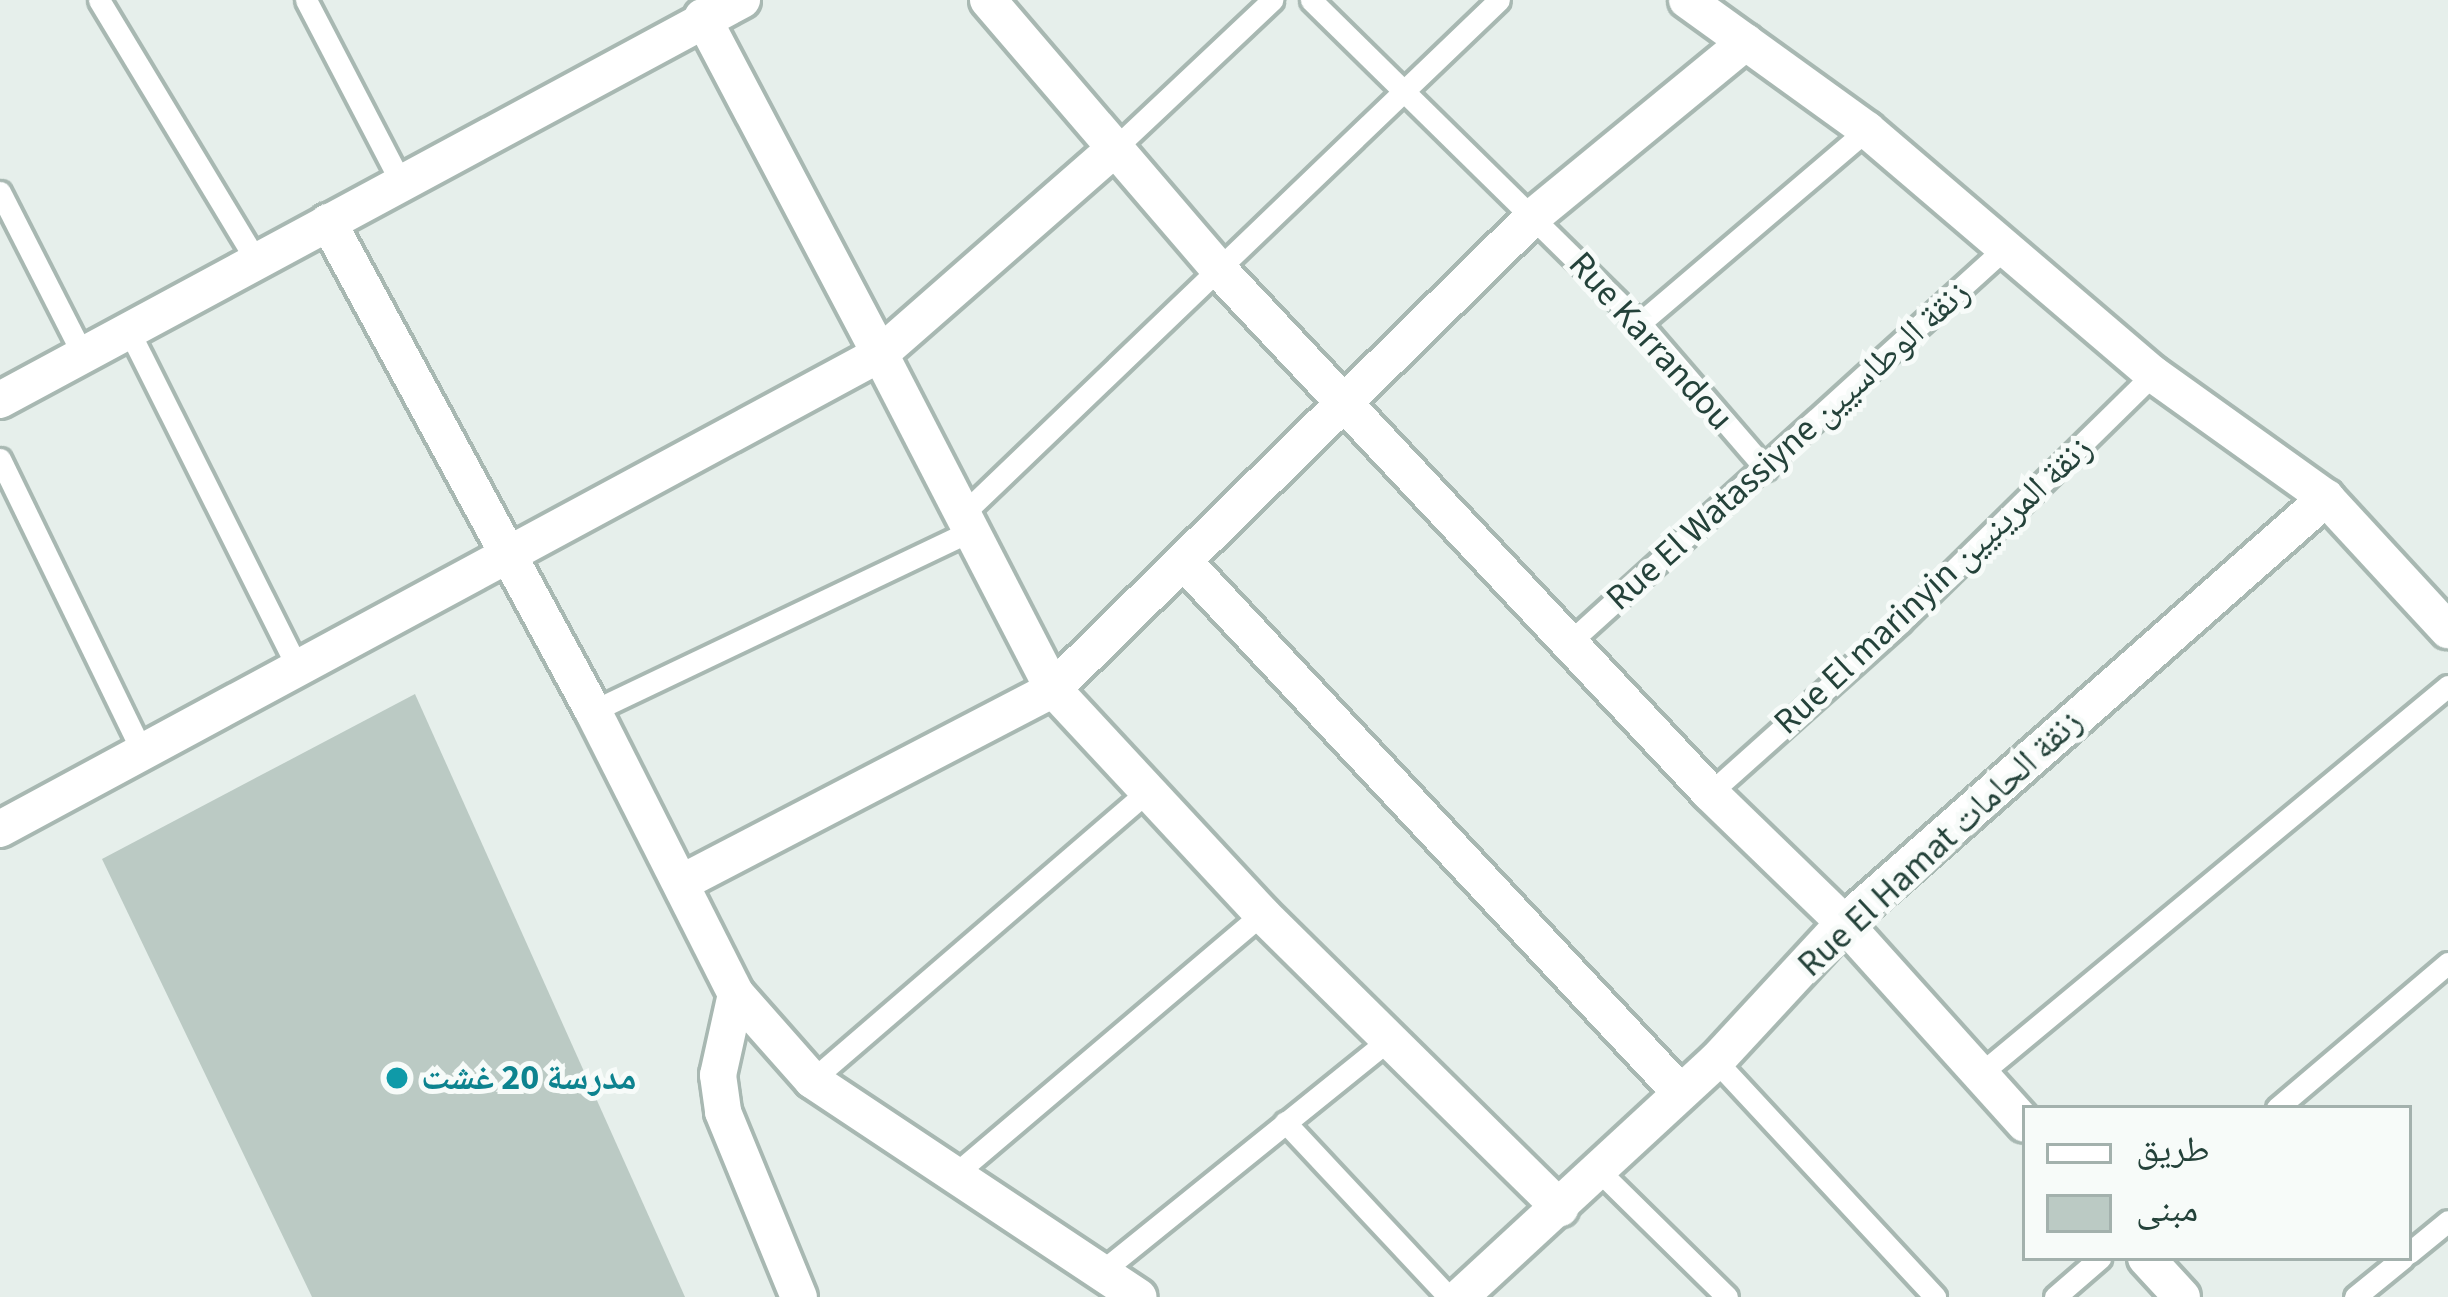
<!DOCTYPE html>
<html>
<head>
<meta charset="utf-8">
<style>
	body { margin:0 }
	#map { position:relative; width:2448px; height:1297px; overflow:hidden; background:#e6efeb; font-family:"Source Sans 3","Noto Naskh Arabic",sans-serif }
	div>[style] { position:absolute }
	.building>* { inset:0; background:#bbcac4 }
	.roads { filter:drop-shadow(3px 0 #a8b8b2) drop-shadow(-3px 0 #a8b8b2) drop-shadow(0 3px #a8b8b2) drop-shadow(0 -3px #a8b8b2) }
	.lane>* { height:21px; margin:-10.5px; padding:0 10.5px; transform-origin:10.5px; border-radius:10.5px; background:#fff }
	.street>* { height:36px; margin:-18px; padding:0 18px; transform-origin:18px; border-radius:18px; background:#fff }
	.dots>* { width:33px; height:33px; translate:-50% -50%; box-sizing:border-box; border:6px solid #f7fbf9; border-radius:50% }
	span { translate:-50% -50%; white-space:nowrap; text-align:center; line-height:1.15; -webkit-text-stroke:10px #f7fbf9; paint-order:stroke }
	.street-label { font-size:36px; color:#24423a }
	.culture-label { font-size:36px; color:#0d838f; font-weight:700 }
	.left { translate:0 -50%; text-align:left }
	.legend { position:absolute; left:2022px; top:1105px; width:390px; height:156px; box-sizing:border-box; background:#f7fbf9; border:3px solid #a3b1ad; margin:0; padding:15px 21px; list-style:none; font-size:36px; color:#24423a }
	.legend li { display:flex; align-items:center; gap:24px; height:60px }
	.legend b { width:60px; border:3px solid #a3b1ad }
</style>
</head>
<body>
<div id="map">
	<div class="building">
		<div style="clip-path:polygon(415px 694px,685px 1297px,312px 1297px,102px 859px)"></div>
	</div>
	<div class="roads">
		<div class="lane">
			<div style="left:99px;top:0;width:306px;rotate:58.9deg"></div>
			<div style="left:306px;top:0;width:202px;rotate:62.5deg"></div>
			<div style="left:1311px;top:0;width:461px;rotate:44.5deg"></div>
			<div style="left:1640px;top:323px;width:193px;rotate:49.2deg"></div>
			<div style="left:1113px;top:150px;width:219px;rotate:-43.3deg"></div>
			<div style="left:0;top:192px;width:183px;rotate:63deg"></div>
			<div style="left:1640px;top:323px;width:298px;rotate:-40.4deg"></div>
			<div style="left:129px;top:331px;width:381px;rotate:63.4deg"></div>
			<div style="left:0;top:459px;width:328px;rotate:64.1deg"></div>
			<div style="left:964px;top:513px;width:741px;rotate:-43.8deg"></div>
			<div style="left:1571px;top:641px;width:585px;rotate:-42.16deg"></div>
			<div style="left:593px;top:711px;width:421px;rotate:-25.5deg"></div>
			<div style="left:1710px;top:793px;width:256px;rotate:-41.8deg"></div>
			<div style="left:1901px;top:622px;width:354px;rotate:-44.5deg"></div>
			<div style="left:1716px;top:1061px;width:322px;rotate:47.1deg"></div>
			<div style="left:1980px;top:1074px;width:608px;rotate:-39.66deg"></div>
			<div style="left:812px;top:1080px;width:439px;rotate:-40.7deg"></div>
			<div style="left:2277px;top:1108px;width:224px;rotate:-40.3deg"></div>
			<div style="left:1285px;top:1122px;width:240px;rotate:46.9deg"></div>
			<div style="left:1600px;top:1172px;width:178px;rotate:44.5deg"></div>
			<div style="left:954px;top:1175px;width:404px;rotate:-40.3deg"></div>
			<div style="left:2409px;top:1253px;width:50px;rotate:-39.4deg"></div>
			<div style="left:1101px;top:1272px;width:374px;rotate:-38.9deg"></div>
			<div style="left:2055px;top:1297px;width:60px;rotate:-40.9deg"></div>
			<div style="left:2355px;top:1297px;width:62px;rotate:-39.1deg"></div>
		</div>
		<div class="street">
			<div style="left:988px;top:0;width:358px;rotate:49.4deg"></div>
			<div style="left:1221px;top:272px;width:715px;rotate:46.81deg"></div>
			<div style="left:1710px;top:793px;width:187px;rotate:44.1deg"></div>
			<div style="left:1844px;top:923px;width:270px;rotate:48deg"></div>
			<div style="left:1687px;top:0;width:222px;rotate:35.8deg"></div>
			<div style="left:1867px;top:130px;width:376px;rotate:40.5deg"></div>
			<div style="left:2153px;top:374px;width:213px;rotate:35.6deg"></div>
			<div style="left:2326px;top:498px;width:180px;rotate:47.3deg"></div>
			<div style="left:1113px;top:150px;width:310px;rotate:138.8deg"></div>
			<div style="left:880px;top:354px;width:377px;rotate:62.7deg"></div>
			<div style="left:1053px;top:689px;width:307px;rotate:47.1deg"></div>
			<div style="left:1262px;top:914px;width:419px;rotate:44.6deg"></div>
			<div style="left:328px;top:222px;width:556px;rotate:61.55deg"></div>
			<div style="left:593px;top:711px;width:317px;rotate:63.2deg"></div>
			<div style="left:736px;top:994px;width:115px;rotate:48.5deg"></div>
			<div style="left:812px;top:1080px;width:392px;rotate:33.6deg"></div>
			<div style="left:0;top:400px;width:843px;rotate:-28.33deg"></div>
			<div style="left:1186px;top:564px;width:723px;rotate:46.91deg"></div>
			<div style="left:0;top:829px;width:1000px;rotate:-28.36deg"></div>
			<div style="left:880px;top:354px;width:381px;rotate:-117.8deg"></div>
			<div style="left:683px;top:882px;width:417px;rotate:-27.5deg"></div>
			<div style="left:1053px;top:689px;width:675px;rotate:-44.52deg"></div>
			<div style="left:1534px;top:216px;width:274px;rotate:-39.4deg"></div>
			<div style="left:736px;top:994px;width:83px;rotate:102.5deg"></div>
			<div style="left:718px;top:1075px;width:37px;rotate:82deg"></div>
			<div style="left:723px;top:1112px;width:200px;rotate:67.7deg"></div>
			<div style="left:2146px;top:1258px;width:53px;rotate:47.3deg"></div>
			<div style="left:1460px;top:1297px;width:348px;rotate:-42.7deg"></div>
			<div style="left:1716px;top:1061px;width:188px;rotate:-47.2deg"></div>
			<div style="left:1844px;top:923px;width:643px;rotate:-41.4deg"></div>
		</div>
	</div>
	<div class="dots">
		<div style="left:397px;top:1078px;background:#0f9aa8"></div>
	</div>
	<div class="street-label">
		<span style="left:1651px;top:341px;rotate:48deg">Rue Karrandou</span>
		<span style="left:1788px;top:445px;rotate:-42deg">Rue El Watassiyne زنقة الوطاسيين</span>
		<span style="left:1933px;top:585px;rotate:-43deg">Rue El marinyin زنقة المرينيين</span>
		<span style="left:1940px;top:843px;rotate:-43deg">Rue El Hamat زنقة الحامات</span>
	</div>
	<div class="culture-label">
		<span class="left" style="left:421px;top:1078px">مدرسة 20 غشت</span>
	</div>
	<ul class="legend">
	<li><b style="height:15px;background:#fff"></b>طريق</li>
	<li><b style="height:33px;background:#bbcac4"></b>مبنى</li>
	</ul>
</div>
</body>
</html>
